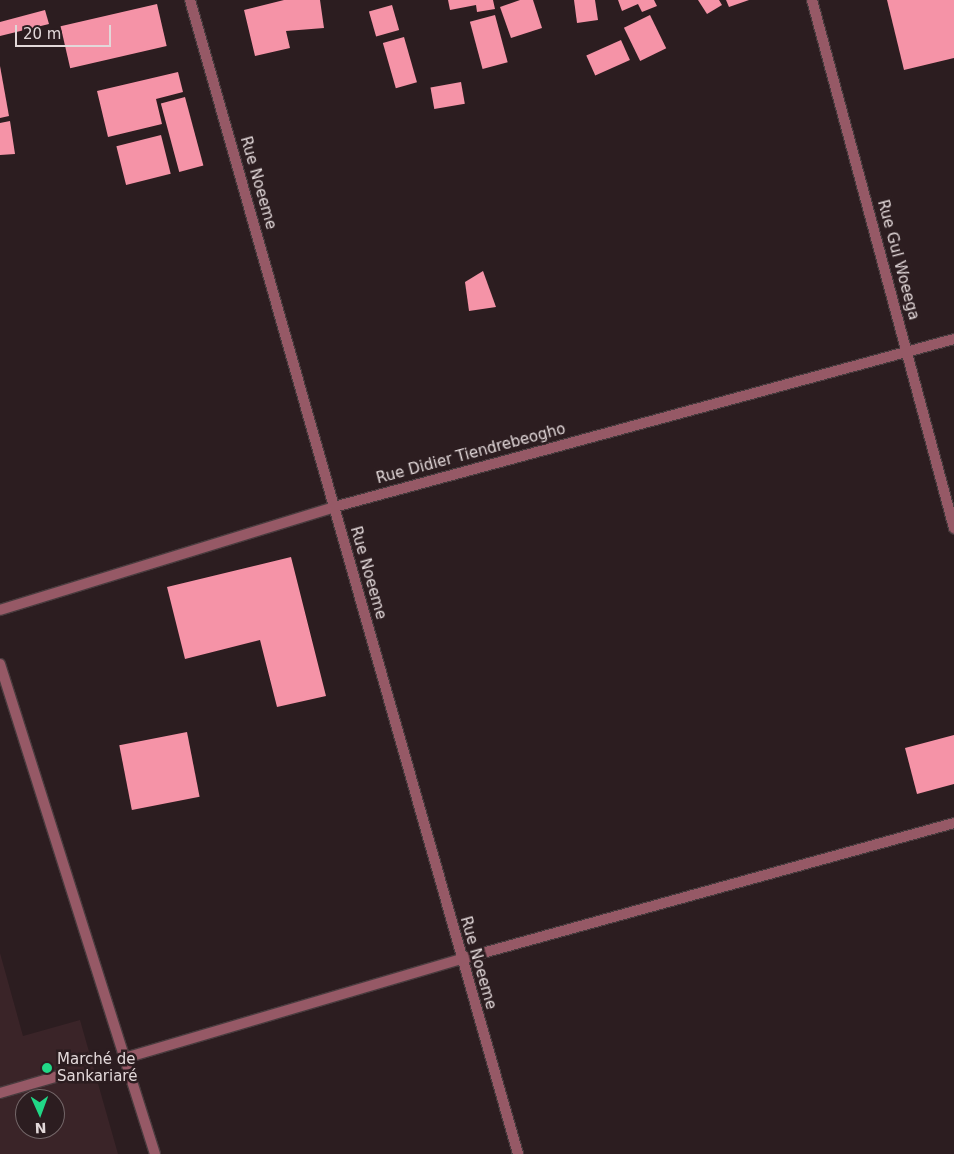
<!DOCTYPE html>
<html>
<head>
<meta charset="utf-8">
<style>
	body { margin:0 }
	#map { position:relative; width:954px; height:1154px; overflow:hidden; background:#2c1d20; font-family:"DejaVu Sans",sans-serif }
	div>[style] { position:absolute }
	.built>* { inset:0; background:#3a2428 }
	.building>* { inset:0; background:#f593a7; transform-origin:0 0 }
	.roads { filter:drop-shadow(1px 0 #493b3e) drop-shadow(-1px 0 #493b3e) drop-shadow(0 1px #493b3e) drop-shadow(0 -1px #493b3e) }
	.street>* { height:10px; margin:-5px; padding:0 5px; transform-origin:5px; border-radius:5px; background:#965966 }
	.dots>* { width:14px; height:14px; translate:-50% -50%; box-sizing:border-box; border:2px solid #2c1d20; border-radius:50% }
	span { translate:-50% -50%; white-space:nowrap; text-align:center; line-height:1.15; -webkit-text-stroke:5px #2c1d20; paint-order:stroke }
	.street-label { font-size:15px; color:#e2d8d9 }
	.poi-label { font-size:15px; color:#e2d8d9 }
	.left { translate:0 -50%; text-align:left }
	.north { position:absolute; left:15px; top:1089px; width:50px; height:50px; box-sizing:border-box; background:#2c1d20; border:1px solid #75686a; border-radius:50%; rotate:178deg; font-size:14px; font-weight:700; line-height:20px; text-align:center; color:#e2d8d9 }
	.north::after { content:''; display:block; margin:auto; width:18px; height:22px; background:#21d887; clip-path:polygon(50% 0,100% 100%,50% 72%,0 100%) }
	.scale { position:absolute; left:15px; top:25px; width:96px; height:22px; box-sizing:border-box; border:2px solid #e2d8d9; border-top:0; padding-left:6px; font-size:15px; line-height:18px; white-space:nowrap; color:#e2d8d9; -webkit-text-stroke:4px #2c1d20; paint-order:stroke }
</style>
</head>
<body>
<div id="map">
	<div class="built">
		<div style="clip-path:polygon(evenodd,0 953px,23px 1036px,80px 1020px,118px 1154px,0 1154px,0 953px,25px 1099px,55px 1099px,55px 1129px,25px 1129px,25px 1099px)"></div>
	</div>
	<div class="building">
		<div style="clip-path:polygon(284px 0,320px 0,324px 28px,286px 31px,290px 48px,255px 56px,244px 10px)"></div>
		<div style="clip-path:polygon(448px 0,493px 0,495px 9px,477px 12px,476px 5px,450px 10px)"></div>
		<div style="clip-path:polygon(520px 0,533px 0,542px 28px,511px 38px,500px 7px)"></div>
		<div style="clip-path:polygon(574px 0,595px 0,598px 20px,577px 23px)"></div>
		<div style="clip-path:polygon(618px 0,654px 0,657px 6px,642px 12px,638px 4px,622px 11px)"></div>
		<div style="clip-path:polygon(698px 0,719px 0,722px 5px,707px 14px)"></div>
		<div style="clip-path:polygon(726px 0,749px 0,729px 7px)"></div>
		<div style="clip-path:polygon(887px 0,954px 0,954px 58px,904px 70px)"></div>
		<div style="left:157px;top:4px;width:43px;height:99px;rotate:77deg"></div>
		<div style="left:392px;top:5px;width:26px;height:24px;rotate:74deg"></div>
		<div style="clip-path:polygon(45px 10px,49px 24px,0 36px,0 22px)"></div>
		<div style="left:495px;top:15px;width:49px;height:26px;rotate:75deg"></div>
		<div style="left:650px;top:15px;width:37px;height:29px;rotate:64deg"></div>
		<div style="left:404px;top:37px;width:47px;height:22px;rotate:74deg"></div>
		<div style="left:621px;top:40px;width:22px;height:38px;rotate:66deg"></div>
		<div style="clip-path:polygon(0 66px,9px 116px,0 118px)"></div>
		<div style="clip-path:polygon(178px 72px,183px 92px,156px 99px,162px 124px,108px 137px,97px 91px)"></div>
		<div style="left:461px;top:82px;width:22px;height:31px;rotate:80deg"></div>
		<div style="left:185px;top:97px;width:71px;height:25px;rotate:75deg"></div>
		<div style="clip-path:polygon(10px 121px,15px 154px,0 155px,0 123px)"></div>
		<div style="left:161px;top:135px;width:40px;height:46px;rotate:76deg"></div>
		<div style="clip-path:polygon(483px 271px,496px 307px,469px 311px,465px 282px)"></div>
		<div style="clip-path:polygon(291px 557px,326px 696px,277px 707px,260px 640px,185px 659px,167px 587px)"></div>
		<div style="left:187px;top:732px;width:66px;height:69px;rotate:79deg"></div>
		<div style="clip-path:polygon(954px 735px,954px 784px,917px 794px,905px 748px)"></div>
	</div>
	<div class="roads">
		<div class="street">
			<div style="left:190px;top:0;width:1200px;rotate:74.13deg"></div>
			<div style="left:812px;top:0;width:547px;rotate:74.95deg"></div>
			<div style="left:0;top:610px;width:350px;rotate:-17.1deg"></div>
			<div style="left:334px;top:507px;width:642px;rotate:-15.16deg"></div>
			<div style="left:0;top:664px;width:514px;rotate:72.45deg"></div>
			<div style="left:125px;top:1058px;width:350px;rotate:-16.4deg"></div>
			<div style="left:461px;top:959px;width:511px;rotate:-15.42deg"></div>
			<div style="left:0;top:1093px;width:65px;rotate:-16.2deg"></div>
		</div>
	</div>
	<div class="dots">
		<div style="left:47px;top:1068px;background:#21d887"></div>
	</div>
	<div class="street-label">
		<span style="left:258px;top:183px;rotate:74deg">Rue Noeeme</span>
		<span style="left:898px;top:260px;rotate:75deg">Rue Gul Woeega</span>
		<span style="left:471px;top:454px;rotate:-15deg">Rue Didier Tiendrebeogho</span>
		<span style="left:368px;top:573px;rotate:74deg">Rue Noeeme</span>
		<span style="left:478px;top:963px;rotate:74deg">Rue Noeeme</span>
	</div>
	<div class="poi-label">
		<span class="left" style="left:57px;top:1068px">Marché de<br>Sankariaré</span>
	</div>
	<div class="north">N</div>
	<div class="scale">20 m</div>
</div>
</body>
</html>
